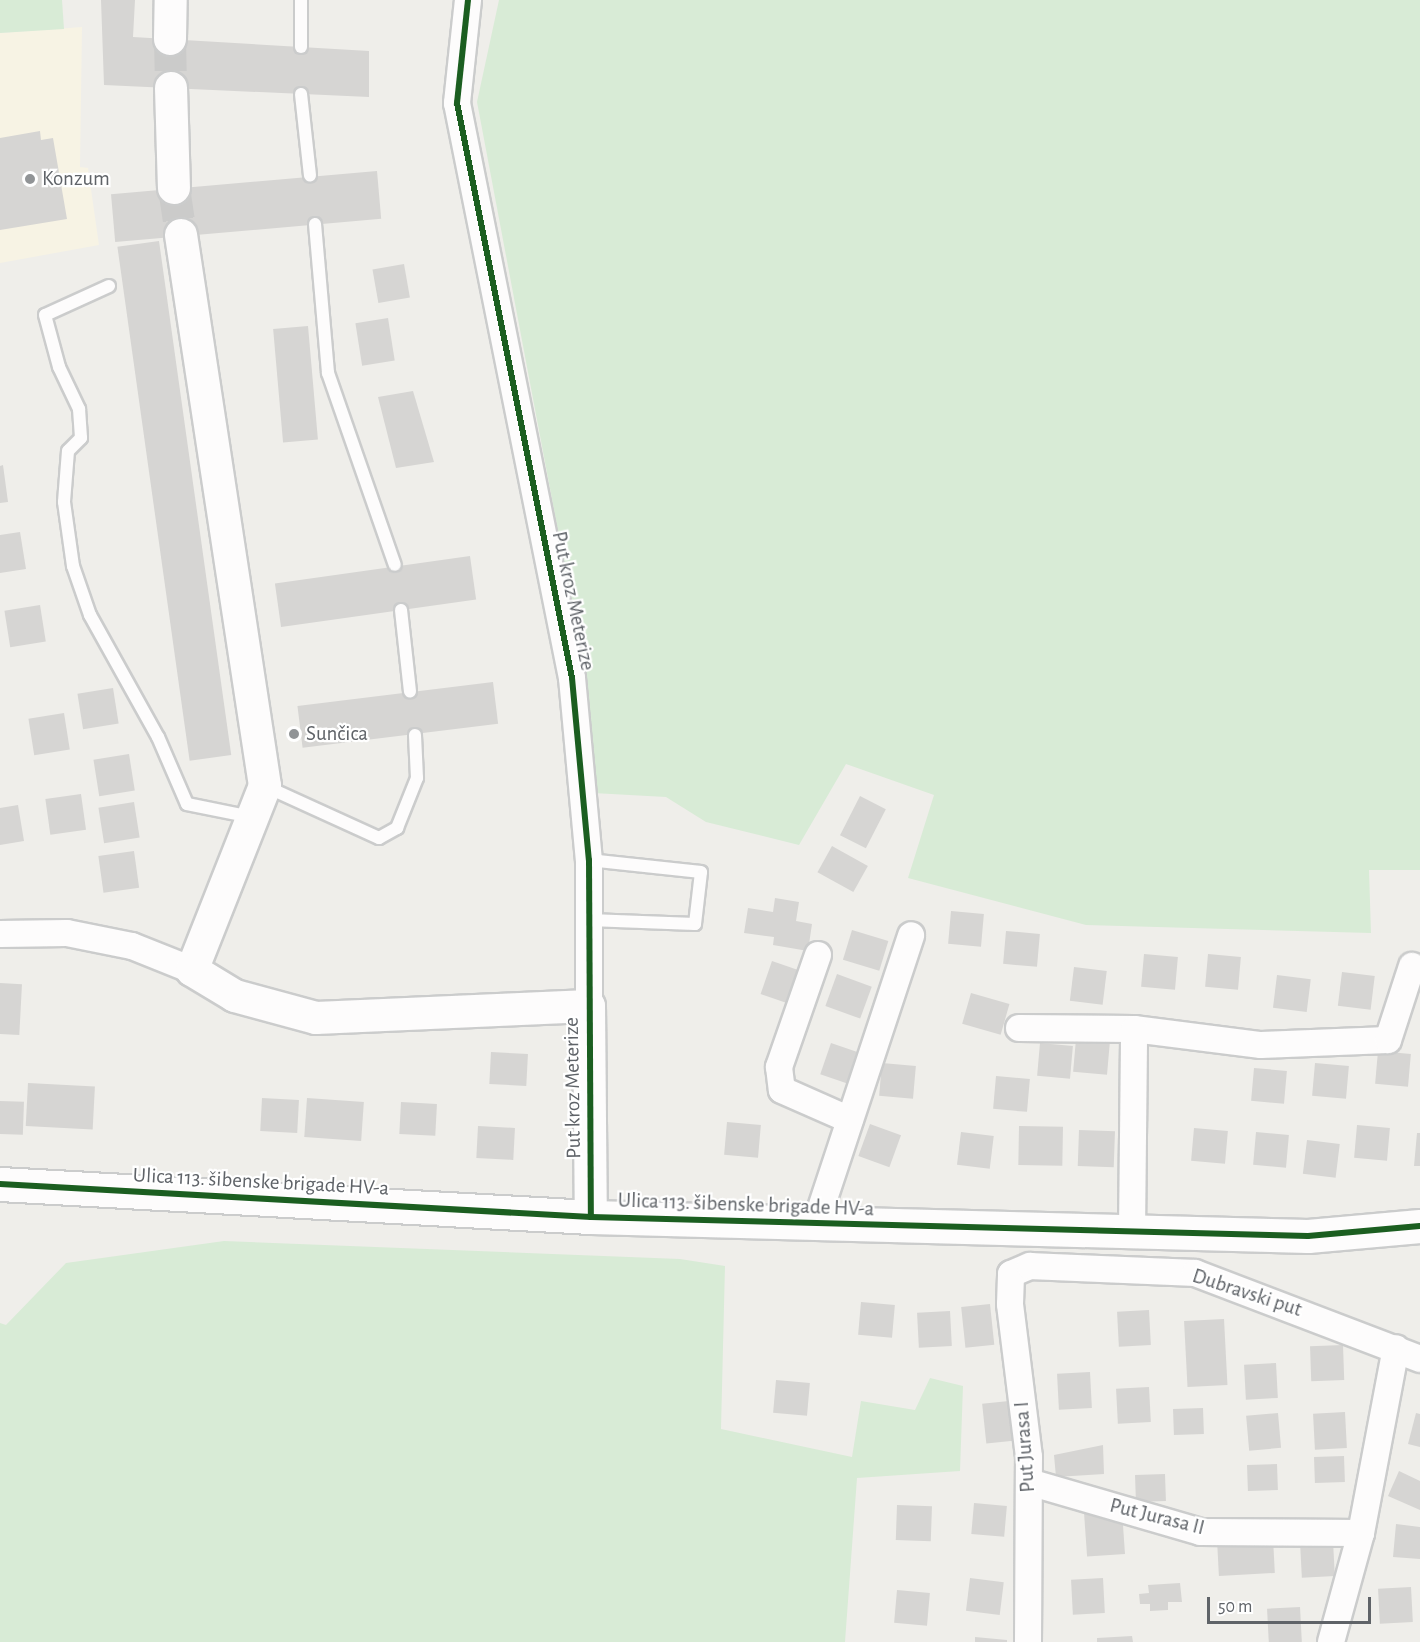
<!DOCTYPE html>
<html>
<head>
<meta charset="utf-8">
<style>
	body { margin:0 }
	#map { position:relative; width:1420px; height:1642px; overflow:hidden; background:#efeeea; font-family:"Alegreya Sans",sans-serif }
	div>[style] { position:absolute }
	.commercial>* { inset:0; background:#f7f3e4 }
	.green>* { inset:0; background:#d8ebd6 }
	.building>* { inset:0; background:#d6d5d3; transform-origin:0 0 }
	.tertiary-tunnel>* { height:32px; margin-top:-16px; transform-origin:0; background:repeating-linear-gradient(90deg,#cbcbca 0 32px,transparent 0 48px) }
	.roads { filter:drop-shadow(2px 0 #cbcccc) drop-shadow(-2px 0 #cbcccc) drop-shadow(0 2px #cbcccc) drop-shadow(0 -2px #cbcccc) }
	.service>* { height:12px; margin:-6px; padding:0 6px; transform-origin:6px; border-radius:6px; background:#fdfcfc }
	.minor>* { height:26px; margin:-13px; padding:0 13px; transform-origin:13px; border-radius:13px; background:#fdfcfc }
	.tertiary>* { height:32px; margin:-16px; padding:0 16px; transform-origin:16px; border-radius:16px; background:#fdfcfc }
	.secondary>* { height:33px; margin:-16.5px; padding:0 16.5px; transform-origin:16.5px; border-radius:16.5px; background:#fdfcfc }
	.cycleway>* { height:6px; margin:-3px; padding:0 3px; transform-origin:3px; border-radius:3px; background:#1b5e20 }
	.dots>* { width:16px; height:16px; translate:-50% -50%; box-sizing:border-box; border:3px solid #fff; border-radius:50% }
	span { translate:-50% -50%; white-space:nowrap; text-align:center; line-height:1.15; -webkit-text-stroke:4.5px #fff; paint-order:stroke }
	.poi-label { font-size:21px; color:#5f6368 }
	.left { translate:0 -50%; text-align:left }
	.street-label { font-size:21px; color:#5f6368 }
	.scale { position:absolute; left:1207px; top:1597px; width:164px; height:27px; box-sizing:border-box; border:3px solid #5f6368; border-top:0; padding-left:8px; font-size:18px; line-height:21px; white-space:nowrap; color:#5f6368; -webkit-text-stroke:4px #fff; paint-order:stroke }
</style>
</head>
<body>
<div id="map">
	<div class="commercial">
		<div style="clip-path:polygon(82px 27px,80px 167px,88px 168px,99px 245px,0 263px,0 33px)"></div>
	</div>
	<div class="green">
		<div style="clip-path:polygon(0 0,62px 0,64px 29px,0 33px)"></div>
		<div style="clip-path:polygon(499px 0,1420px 0,1420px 870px,1369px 870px,1371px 933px,1086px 925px,908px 878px,934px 795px,846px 764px,799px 845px,706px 822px,666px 797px,593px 793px,585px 674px,477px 102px)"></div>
		<div style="clip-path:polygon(224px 1241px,680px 1259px,725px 1266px,721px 1429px,852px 1457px,861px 1401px,915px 1410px,930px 1378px,963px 1386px,960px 1471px,857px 1478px,845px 1642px,0 1642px,0 1323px,6px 1325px,66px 1263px)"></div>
	</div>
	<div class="building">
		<div style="clip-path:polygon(101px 0,135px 0,133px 37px,369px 51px,369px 97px,104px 85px)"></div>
		<div style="clip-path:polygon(40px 131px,41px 140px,53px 138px,67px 219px,0 230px,0 138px)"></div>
		<div style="left:377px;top:171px;width:48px;height:267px;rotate:85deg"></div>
		<div style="left:159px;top:241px;width:519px;height:42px;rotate:82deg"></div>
		<div style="left:404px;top:264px;width:34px;height:32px;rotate:80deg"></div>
		<div style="left:388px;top:318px;width:43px;height:33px;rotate:81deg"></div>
		<div style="left:308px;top:326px;width:114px;height:35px;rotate:85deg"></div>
		<div style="clip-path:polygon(413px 391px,434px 462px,396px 468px,378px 397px)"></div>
		<div style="clip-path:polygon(3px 465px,8px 502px,0 503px,0 466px)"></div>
		<div style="clip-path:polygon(20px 532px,26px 569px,0 573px,0 535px)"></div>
		<div style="left:470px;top:556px;width:44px;height:197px;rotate:82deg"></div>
		<div style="left:40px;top:605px;width:37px;height:36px;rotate:81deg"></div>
		<div style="left:493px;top:682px;width:42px;height:197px;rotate:83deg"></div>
		<div style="left:113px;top:688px;width:36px;height:36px;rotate:81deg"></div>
		<div style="left:64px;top:713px;width:37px;height:36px;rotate:81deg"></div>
		<div style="left:129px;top:754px;width:37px;height:36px;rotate:81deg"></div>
		<div style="left:81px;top:794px;width:36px;height:36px;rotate:82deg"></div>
		<div style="left:860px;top:796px;width:29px;height:44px;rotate:27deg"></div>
		<div style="left:134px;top:802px;width:36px;height:36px;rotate:81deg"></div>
		<div style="clip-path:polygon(18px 805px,24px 841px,0 845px,0 808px)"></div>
		<div style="left:832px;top:846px;width:41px;height:30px;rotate:29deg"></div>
		<div style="left:134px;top:851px;width:37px;height:36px;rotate:82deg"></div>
		<div style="clip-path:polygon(775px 898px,799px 902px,796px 921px,812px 924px,808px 951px,773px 945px,774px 937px,744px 933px,748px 908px,773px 912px)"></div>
		<div style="left:951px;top:911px;width:33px;height:33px;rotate:5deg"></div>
		<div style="left:852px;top:930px;width:38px;height:31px;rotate:17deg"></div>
		<div style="left:1006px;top:931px;width:34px;height:33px;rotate:5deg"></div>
		<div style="left:1144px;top:954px;width:34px;height:33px;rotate:5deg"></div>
		<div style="left:1208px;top:954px;width:33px;height:33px;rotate:5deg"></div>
		<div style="left:772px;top:961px;width:36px;height:35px;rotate:19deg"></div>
		<div style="left:1074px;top:967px;width:33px;height:34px;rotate:7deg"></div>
		<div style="left:1342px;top:972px;width:33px;height:34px;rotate:7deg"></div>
		<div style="left:837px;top:974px;width:37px;height:34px;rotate:20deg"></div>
		<div style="left:1277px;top:975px;width:34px;height:33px;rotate:7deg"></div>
		<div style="left:0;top:983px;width:22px;height:51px;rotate:3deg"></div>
		<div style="left:971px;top:993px;width:40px;height:32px;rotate:16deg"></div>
		<div style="left:1076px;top:1039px;width:34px;height:33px;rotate:5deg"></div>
		<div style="left:831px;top:1043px;width:34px;height:33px;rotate:19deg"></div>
		<div style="left:1040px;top:1043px;width:33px;height:33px;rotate:5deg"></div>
		<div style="left:1378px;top:1051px;width:33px;height:33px;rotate:5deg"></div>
		<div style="left:491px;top:1052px;width:37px;height:32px;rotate:3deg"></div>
		<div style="left:882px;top:1063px;width:34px;height:33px;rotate:5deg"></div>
		<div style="left:1315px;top:1063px;width:34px;height:33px;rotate:5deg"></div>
		<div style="left:1254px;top:1068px;width:33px;height:33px;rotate:5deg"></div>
		<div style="left:996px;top:1076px;width:34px;height:33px;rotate:5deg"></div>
		<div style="left:28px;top:1083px;width:67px;height:43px;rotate:3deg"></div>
		<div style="left:262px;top:1098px;width:37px;height:33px;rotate:3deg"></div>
		<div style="left:307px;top:1098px;width:57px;height:39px;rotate:4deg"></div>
		<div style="left:0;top:1101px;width:24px;height:33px;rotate:2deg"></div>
		<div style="left:401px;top:1102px;width:36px;height:32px;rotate:3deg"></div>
		<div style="left:727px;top:1122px;width:34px;height:33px;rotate:5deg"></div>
		<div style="left:870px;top:1124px;width:33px;height:34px;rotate:20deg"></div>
		<div style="left:1357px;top:1125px;width:33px;height:33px;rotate:5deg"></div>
		<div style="left:478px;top:1126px;width:37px;height:32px;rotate:3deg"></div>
		<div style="left:1019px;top:1126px;width:44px;height:39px;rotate:1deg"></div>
		<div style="left:1194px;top:1128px;width:34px;height:33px;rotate:5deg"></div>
		<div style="left:1079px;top:1130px;width:36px;height:36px;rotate:2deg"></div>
		<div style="left:961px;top:1132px;width:33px;height:33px;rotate:7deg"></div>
		<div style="left:1256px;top:1132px;width:33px;height:33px;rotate:5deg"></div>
		<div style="clip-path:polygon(1417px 1133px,1420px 1133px,1420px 1166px,1414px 1166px)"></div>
		<div style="left:1307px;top:1140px;width:33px;height:34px;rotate:7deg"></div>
		<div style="left:861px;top:1302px;width:34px;height:33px;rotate:5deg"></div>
		<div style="left:990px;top:1304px;width:41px;height:29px;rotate:84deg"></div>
		<div style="left:1149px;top:1310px;width:35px;height:32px;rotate:87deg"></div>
		<div style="left:950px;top:1311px;width:35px;height:33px;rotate:87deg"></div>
		<div style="left:1224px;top:1319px;width:66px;height:40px;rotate:87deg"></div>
		<div style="left:1343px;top:1345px;width:35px;height:33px;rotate:88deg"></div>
		<div style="left:1276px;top:1363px;width:35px;height:32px;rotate:87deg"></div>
		<div style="left:1090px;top:1372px;width:36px;height:33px;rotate:87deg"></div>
		<div style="left:776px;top:1380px;width:34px;height:33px;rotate:5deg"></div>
		<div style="left:1149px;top:1387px;width:35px;height:33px;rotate:87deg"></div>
		<div style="left:1009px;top:1401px;width:40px;height:27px;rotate:84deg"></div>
		<div style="left:1203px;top:1408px;width:26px;height:30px;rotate:88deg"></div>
		<div style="left:1345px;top:1412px;width:36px;height:32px;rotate:87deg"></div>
		<div style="left:1278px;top:1413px;width:35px;height:32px;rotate:85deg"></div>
		<div style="clip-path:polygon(1416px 1413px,1420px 1414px,1420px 1447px,1408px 1444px)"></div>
		<div style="clip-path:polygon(1103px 1445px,1104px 1474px,1056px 1477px,1054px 1455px)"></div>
		<div style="left:1344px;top:1456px;width:26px;height:30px;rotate:88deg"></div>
		<div style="left:1277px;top:1464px;width:26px;height:30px;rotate:88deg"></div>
		<div style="clip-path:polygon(1399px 1471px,1420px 1481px,1420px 1510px,1388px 1496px)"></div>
		<div style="left:1165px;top:1474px;width:27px;height:30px;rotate:88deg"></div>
		<div style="left:974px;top:1503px;width:33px;height:31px;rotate:5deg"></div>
		<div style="left:897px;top:1505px;width:35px;height:35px;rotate:2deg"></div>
		<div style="left:1122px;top:1511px;width:43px;height:38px;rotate:86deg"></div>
		<div style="clip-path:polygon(1396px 1524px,1420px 1527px,1420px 1559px,1393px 1557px)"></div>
		<div style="left:1273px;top:1538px;width:35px;height:56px;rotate:87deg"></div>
		<div style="left:1333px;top:1541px;width:35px;height:33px;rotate:87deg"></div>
		<div style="left:970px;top:1578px;width:34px;height:33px;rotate:7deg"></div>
		<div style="left:1103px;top:1578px;width:35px;height:32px;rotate:87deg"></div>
		<div style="clip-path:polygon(1180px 1583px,1182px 1602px,1168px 1602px,1168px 1610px,1150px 1611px,1150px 1604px,1140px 1604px,1139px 1594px,1149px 1593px,1148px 1585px)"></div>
		<div style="left:1411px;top:1587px;width:35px;height:33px;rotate:87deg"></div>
		<div style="left:897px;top:1590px;width:33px;height:33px;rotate:5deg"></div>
		<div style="left:1300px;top:1607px;width:35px;height:33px;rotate:87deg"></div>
		<div style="clip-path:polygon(1132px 1636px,1133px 1642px,1097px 1642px,1097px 1638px)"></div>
		<div style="clip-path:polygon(975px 1637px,1007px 1640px,1007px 1642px,975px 1642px)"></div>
	</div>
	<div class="tertiary-tunnel">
		<div style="left:170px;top:39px;width:49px;rotate:88.8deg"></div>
		<div style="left:174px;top:188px;width:48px;rotate:81.5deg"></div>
	</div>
	<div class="roads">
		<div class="service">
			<div style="left:301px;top:47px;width:47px;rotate:-90deg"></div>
			<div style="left:301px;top:94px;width:82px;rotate:83.7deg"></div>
			<div style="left:315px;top:224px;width:150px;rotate:85deg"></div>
			<div style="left:328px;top:373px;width:203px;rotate:70.8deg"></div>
			<div style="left:109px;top:286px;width:70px;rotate:155.6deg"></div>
			<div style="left:45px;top:315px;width:54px;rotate:74.9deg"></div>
			<div style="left:59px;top:367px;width:47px;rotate:64.5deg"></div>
			<div style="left:79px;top:409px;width:29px;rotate:86deg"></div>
			<div style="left:81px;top:438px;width:18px;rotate:135deg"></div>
			<div style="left:68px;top:451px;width:51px;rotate:94.5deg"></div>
			<div style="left:64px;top:502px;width:65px;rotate:82deg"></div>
			<div style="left:73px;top:566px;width:52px;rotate:70.9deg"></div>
			<div style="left:90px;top:615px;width:140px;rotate:60.9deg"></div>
			<div style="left:158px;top:737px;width:73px;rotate:66.6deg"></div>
			<div style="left:187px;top:804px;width:65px;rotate:11.5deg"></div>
			<div style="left:401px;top:610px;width:82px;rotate:83.7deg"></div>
			<div style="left:267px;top:787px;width:123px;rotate:24.5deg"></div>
			<div style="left:379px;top:838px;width:21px;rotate:-29deg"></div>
			<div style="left:397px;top:828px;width:54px;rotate:-68.2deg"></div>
			<div style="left:417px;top:778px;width:43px;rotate:-92.7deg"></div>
			<div style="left:589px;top:920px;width:106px;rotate:2.2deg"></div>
			<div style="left:695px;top:924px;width:52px;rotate:-83.4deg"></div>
			<div style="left:701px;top:872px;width:113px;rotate:-173.9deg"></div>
		</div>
		<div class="minor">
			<div style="left:468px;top:0;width:104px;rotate:96.1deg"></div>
			<div style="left:457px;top:103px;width:586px;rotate:78.69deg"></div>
			<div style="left:572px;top:678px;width:183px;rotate:84.7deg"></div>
			<div style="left:589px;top:860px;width:146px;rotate:90deg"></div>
			<div style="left:0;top:934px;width:67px;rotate:-0.9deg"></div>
			<div style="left:67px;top:933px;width:66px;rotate:11.3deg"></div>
			<div style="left:132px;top:946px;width:65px;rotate:21.8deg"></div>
			<div style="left:818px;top:955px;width:119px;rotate:109.2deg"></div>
			<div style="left:779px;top:1067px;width:23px;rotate:83deg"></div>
			<div style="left:782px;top:1090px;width:74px;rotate:23.8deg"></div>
			<div style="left:1019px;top:1028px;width:115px;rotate:0.5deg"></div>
			<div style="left:1134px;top:1029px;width:128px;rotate:7.2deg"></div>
			<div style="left:1261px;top:1045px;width:127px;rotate:-2.3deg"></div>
			<div style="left:1388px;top:1040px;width:78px;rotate:-72deg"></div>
			<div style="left:816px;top:1223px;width:303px;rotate:-71.7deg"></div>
			<div style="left:1132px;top:1232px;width:203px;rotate:-89.4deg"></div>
			<div style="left:1029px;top:1482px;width:179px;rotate:16.2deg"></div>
			<div style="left:1201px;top:1532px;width:160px;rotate:0.4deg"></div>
			<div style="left:1028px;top:1642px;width:185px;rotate:-89.7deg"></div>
			<div style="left:1029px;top:1457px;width:154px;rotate:-97.1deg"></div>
			<div style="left:1010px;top:1304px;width:30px;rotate:-88deg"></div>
			<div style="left:1011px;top:1274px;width:21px;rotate:-23deg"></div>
			<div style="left:1030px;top:1266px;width:165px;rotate:2.4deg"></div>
			<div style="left:1195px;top:1273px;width:241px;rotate:20.9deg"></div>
			<div style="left:1331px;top:1642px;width:113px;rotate:-74.6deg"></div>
			<div style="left:1361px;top:1533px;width:188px;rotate:-79.3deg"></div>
		</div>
		<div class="tertiary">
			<div style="left:170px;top:39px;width:39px;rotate:-89deg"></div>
			<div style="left:171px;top:88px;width:100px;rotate:88.3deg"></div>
			<div style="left:181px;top:235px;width:557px;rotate:81.33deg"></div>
			<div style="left:265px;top:786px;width:198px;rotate:111.6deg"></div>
			<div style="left:192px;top:970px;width:50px;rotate:31.2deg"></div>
			<div style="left:235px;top:996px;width:84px;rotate:15.2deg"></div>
			<div style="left:316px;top:1018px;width:273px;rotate:-2.5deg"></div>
			<div style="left:589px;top:1006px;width:211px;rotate:89.5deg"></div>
		</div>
		<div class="secondary">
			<div style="left:0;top:1184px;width:592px;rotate:3.2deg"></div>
			<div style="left:591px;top:1217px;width:717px;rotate:1.52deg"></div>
			<div style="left:1308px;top:1236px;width:112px;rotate:-5.1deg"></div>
		</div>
	</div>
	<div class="cycleway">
		<div style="left:468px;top:0;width:104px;rotate:96.1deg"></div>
		<div style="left:457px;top:103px;width:586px;rotate:78.69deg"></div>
		<div style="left:572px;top:678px;width:183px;rotate:84.7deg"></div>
		<div style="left:589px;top:860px;width:357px;rotate:89.7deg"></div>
		<div style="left:0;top:1184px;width:592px;rotate:3.2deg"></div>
		<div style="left:591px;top:1217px;width:717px;rotate:1.52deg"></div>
		<div style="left:1308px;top:1236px;width:112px;rotate:-5.1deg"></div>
	</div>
	<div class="dots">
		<div style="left:30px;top:179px;background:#919496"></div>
		<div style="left:294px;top:734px;background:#919496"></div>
	</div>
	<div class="poi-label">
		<span class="left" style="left:42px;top:179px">Konzum</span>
		<span class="left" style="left:306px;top:734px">Sunčica</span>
	</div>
	<div class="street-label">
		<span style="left:573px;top:601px;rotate:78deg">Put kroz Meterize</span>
		<span style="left:573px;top:1088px;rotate:-91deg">Put kroz Meterize</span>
		<span style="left:261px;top:1182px;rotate:3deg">Ulica 113. šibenske brigade HV-a</span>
		<span style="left:746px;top:1205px;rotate:2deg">Ulica 113. šibenske brigade HV-a</span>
		<span style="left:1247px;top:1293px;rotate:18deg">Dubravski put</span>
		<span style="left:1025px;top:1447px;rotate:-94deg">Put Jurasa I</span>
		<span style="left:1157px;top:1517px;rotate:14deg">Put Jurasa II</span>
	</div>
	<div class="scale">50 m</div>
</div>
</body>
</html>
